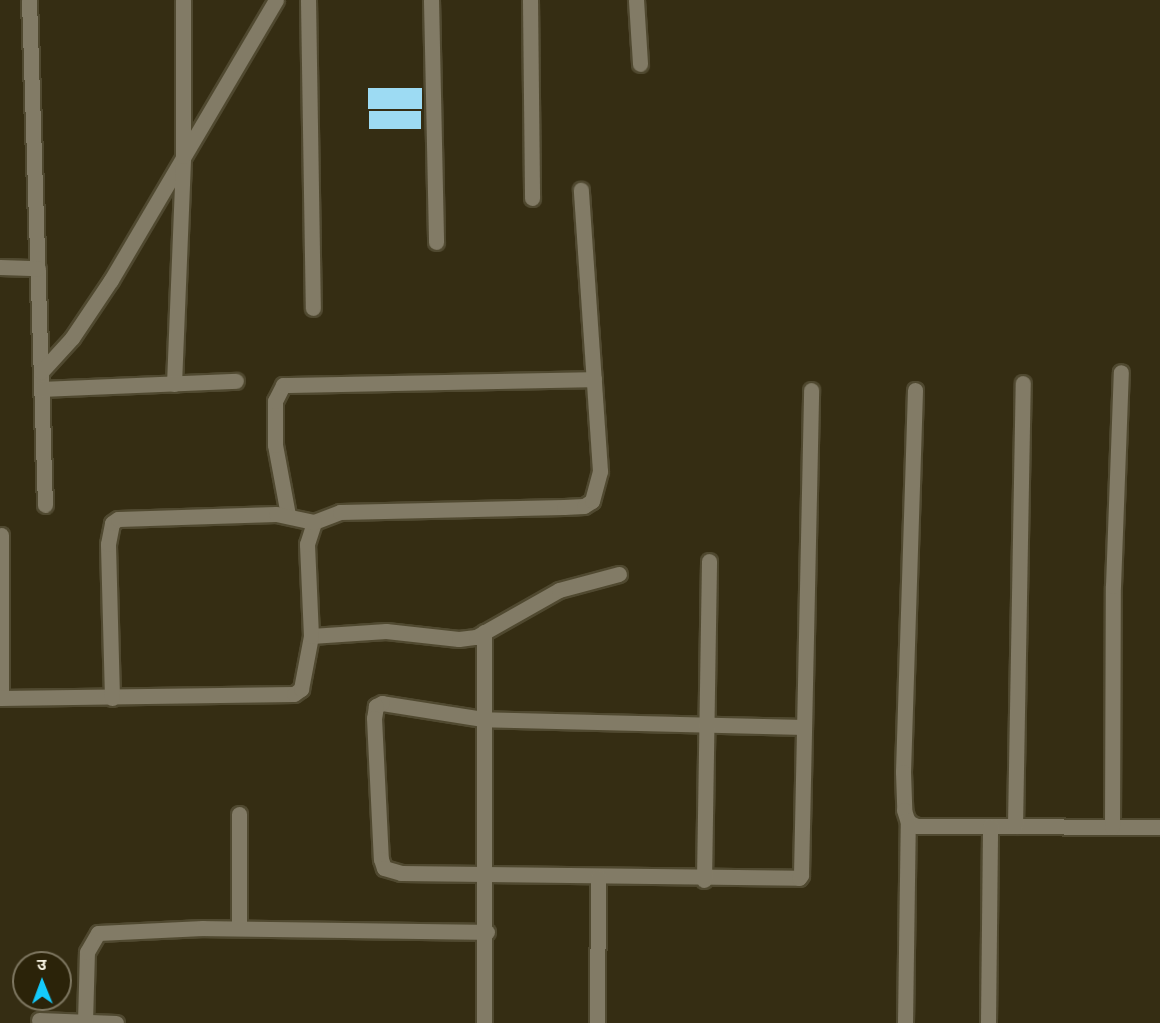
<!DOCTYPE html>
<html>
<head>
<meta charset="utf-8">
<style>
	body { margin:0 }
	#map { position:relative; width:1160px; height:1023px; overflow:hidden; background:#352d13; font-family:Karla,"Noto Sans Devanagari",sans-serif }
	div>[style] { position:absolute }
	.building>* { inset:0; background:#9ddbf3; transform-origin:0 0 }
	.roads { filter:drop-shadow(2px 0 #504930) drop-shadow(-2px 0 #504930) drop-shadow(0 2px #504930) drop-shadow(0 -2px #504930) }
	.minor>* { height:15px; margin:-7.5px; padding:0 7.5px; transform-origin:7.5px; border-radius:7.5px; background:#827b66 }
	span { translate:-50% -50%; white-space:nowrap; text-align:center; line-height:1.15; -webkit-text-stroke:6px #2b2309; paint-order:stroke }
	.north { position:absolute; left:12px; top:951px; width:60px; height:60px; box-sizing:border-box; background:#2b2309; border:2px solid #7d7660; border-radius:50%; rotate:359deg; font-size:16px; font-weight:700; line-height:24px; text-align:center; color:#f7f3e3 }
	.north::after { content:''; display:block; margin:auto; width:21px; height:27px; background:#14cafb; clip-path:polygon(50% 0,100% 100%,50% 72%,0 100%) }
</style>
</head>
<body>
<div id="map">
	<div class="building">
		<div style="left:422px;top:88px;width:21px;height:54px;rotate:90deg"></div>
		<div style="left:369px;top:111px;width:52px;height:18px"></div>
	</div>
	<div class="roads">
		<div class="minor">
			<div style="left:29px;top:0;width:505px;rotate:88.19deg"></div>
			<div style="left:308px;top:0;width:308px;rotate:89.1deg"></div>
			<div style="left:431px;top:0;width:242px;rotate:88.8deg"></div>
			<div style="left:530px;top:0;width:198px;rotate:89.4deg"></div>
			<div style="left:636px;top:0;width:64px;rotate:86.4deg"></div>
			<div style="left:0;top:267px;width:38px;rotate:2deg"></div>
			<div style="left:41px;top:372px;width:46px;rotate:-47.6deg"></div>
			<div style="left:72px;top:338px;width:70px;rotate:-56.1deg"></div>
			<div style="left:111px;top:280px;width:325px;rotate:-59.5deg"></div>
			<div style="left:174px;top:384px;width:228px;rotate:-87.7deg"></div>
			<div style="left:183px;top:156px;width:156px;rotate:-90deg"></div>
			<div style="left:42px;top:389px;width:194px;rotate:-2.4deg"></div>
			<div style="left:915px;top:390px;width:382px;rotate:91.8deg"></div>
			<div style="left:903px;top:772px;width:38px;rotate:88deg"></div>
			<div style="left:904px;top:810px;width:13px;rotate:72deg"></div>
			<div style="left:908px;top:822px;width:10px;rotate:24deg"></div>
			<div style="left:917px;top:826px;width:243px;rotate:0.2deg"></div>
			<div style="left:288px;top:515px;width:71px;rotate:-100.5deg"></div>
			<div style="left:275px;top:445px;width:44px;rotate:-90deg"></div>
			<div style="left:275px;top:401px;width:18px;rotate:-63deg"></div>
			<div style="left:283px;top:385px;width:311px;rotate:-1.1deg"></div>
			<div style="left:1px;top:535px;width:163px;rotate:90deg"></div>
			<div style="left:311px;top:636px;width:75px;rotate:-3.8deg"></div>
			<div style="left:386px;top:631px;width:73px;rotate:6.3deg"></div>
			<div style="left:459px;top:639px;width:17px;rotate:-7deg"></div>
			<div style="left:476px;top:637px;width:95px;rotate:-29.5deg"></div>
			<div style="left:559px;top:590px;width:62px;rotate:-14.9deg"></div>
			<div style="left:0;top:698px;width:294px;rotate:-0.8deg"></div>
			<div style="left:294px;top:694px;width:9px;rotate:-36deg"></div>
			<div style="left:301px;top:689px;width:54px;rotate:-79.3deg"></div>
			<div style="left:311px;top:636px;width:92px;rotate:-92.5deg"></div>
			<div style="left:307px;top:544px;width:23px;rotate:-72deg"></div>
			<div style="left:314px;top:522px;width:28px;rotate:-21deg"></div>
			<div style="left:340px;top:512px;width:224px;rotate:-1.3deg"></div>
			<div style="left:564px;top:507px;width:20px;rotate:-3deg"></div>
			<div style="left:584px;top:506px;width:9px;rotate:-32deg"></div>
			<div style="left:592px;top:501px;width:31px;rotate:-75deg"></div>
			<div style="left:600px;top:471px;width:282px;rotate:-93.9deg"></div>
			<div style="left:112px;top:698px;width:154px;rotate:-91.5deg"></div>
			<div style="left:108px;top:544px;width:21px;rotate:-79deg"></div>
			<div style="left:112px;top:523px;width:7px;rotate:-34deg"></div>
			<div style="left:118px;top:519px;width:158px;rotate:-1.8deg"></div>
			<div style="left:276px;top:514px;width:39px;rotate:12deg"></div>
			<div style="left:804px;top:727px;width:321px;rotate:-178.6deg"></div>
			<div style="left:483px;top:719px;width:102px;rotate:-171deg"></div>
			<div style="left:382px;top:703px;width:7px;rotate:153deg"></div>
			<div style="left:376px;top:706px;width:12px;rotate:99deg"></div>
			<div style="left:374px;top:718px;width:141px;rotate:87.2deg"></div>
			<div style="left:381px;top:859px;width:9px;rotate:72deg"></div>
			<div style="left:384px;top:868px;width:18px;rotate:16deg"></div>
			<div style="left:401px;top:873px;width:398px;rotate:0.7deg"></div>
			<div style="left:799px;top:878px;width:4px;rotate:-56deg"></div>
			<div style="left:801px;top:875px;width:485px;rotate:-88.8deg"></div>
			<div style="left:239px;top:814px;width:114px;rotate:90deg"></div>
			<div style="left:1015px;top:826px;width:443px;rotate:-89deg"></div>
			<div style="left:1112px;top:827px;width:241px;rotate:-89.8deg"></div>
			<div style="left:1113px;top:586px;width:214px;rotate:-87.9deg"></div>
			<div style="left:704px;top:880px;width:319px;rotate:-89.1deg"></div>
			<div style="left:39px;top:1020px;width:77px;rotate:2.2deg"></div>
			<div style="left:85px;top:1022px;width:70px;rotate:-88.4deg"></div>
			<div style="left:87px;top:952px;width:22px;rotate:-60deg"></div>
			<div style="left:98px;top:933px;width:105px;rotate:-2.7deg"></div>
			<div style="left:203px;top:928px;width:284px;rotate:0.8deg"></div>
			<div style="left:484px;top:1023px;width:391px;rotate:-90deg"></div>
			<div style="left:597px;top:1023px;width:146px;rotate:-89.6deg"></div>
			<div style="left:905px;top:1023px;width:203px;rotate:-89.2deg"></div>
			<div style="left:988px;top:1023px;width:197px;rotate:-89.4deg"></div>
		</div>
	</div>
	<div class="north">उ</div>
</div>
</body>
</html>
